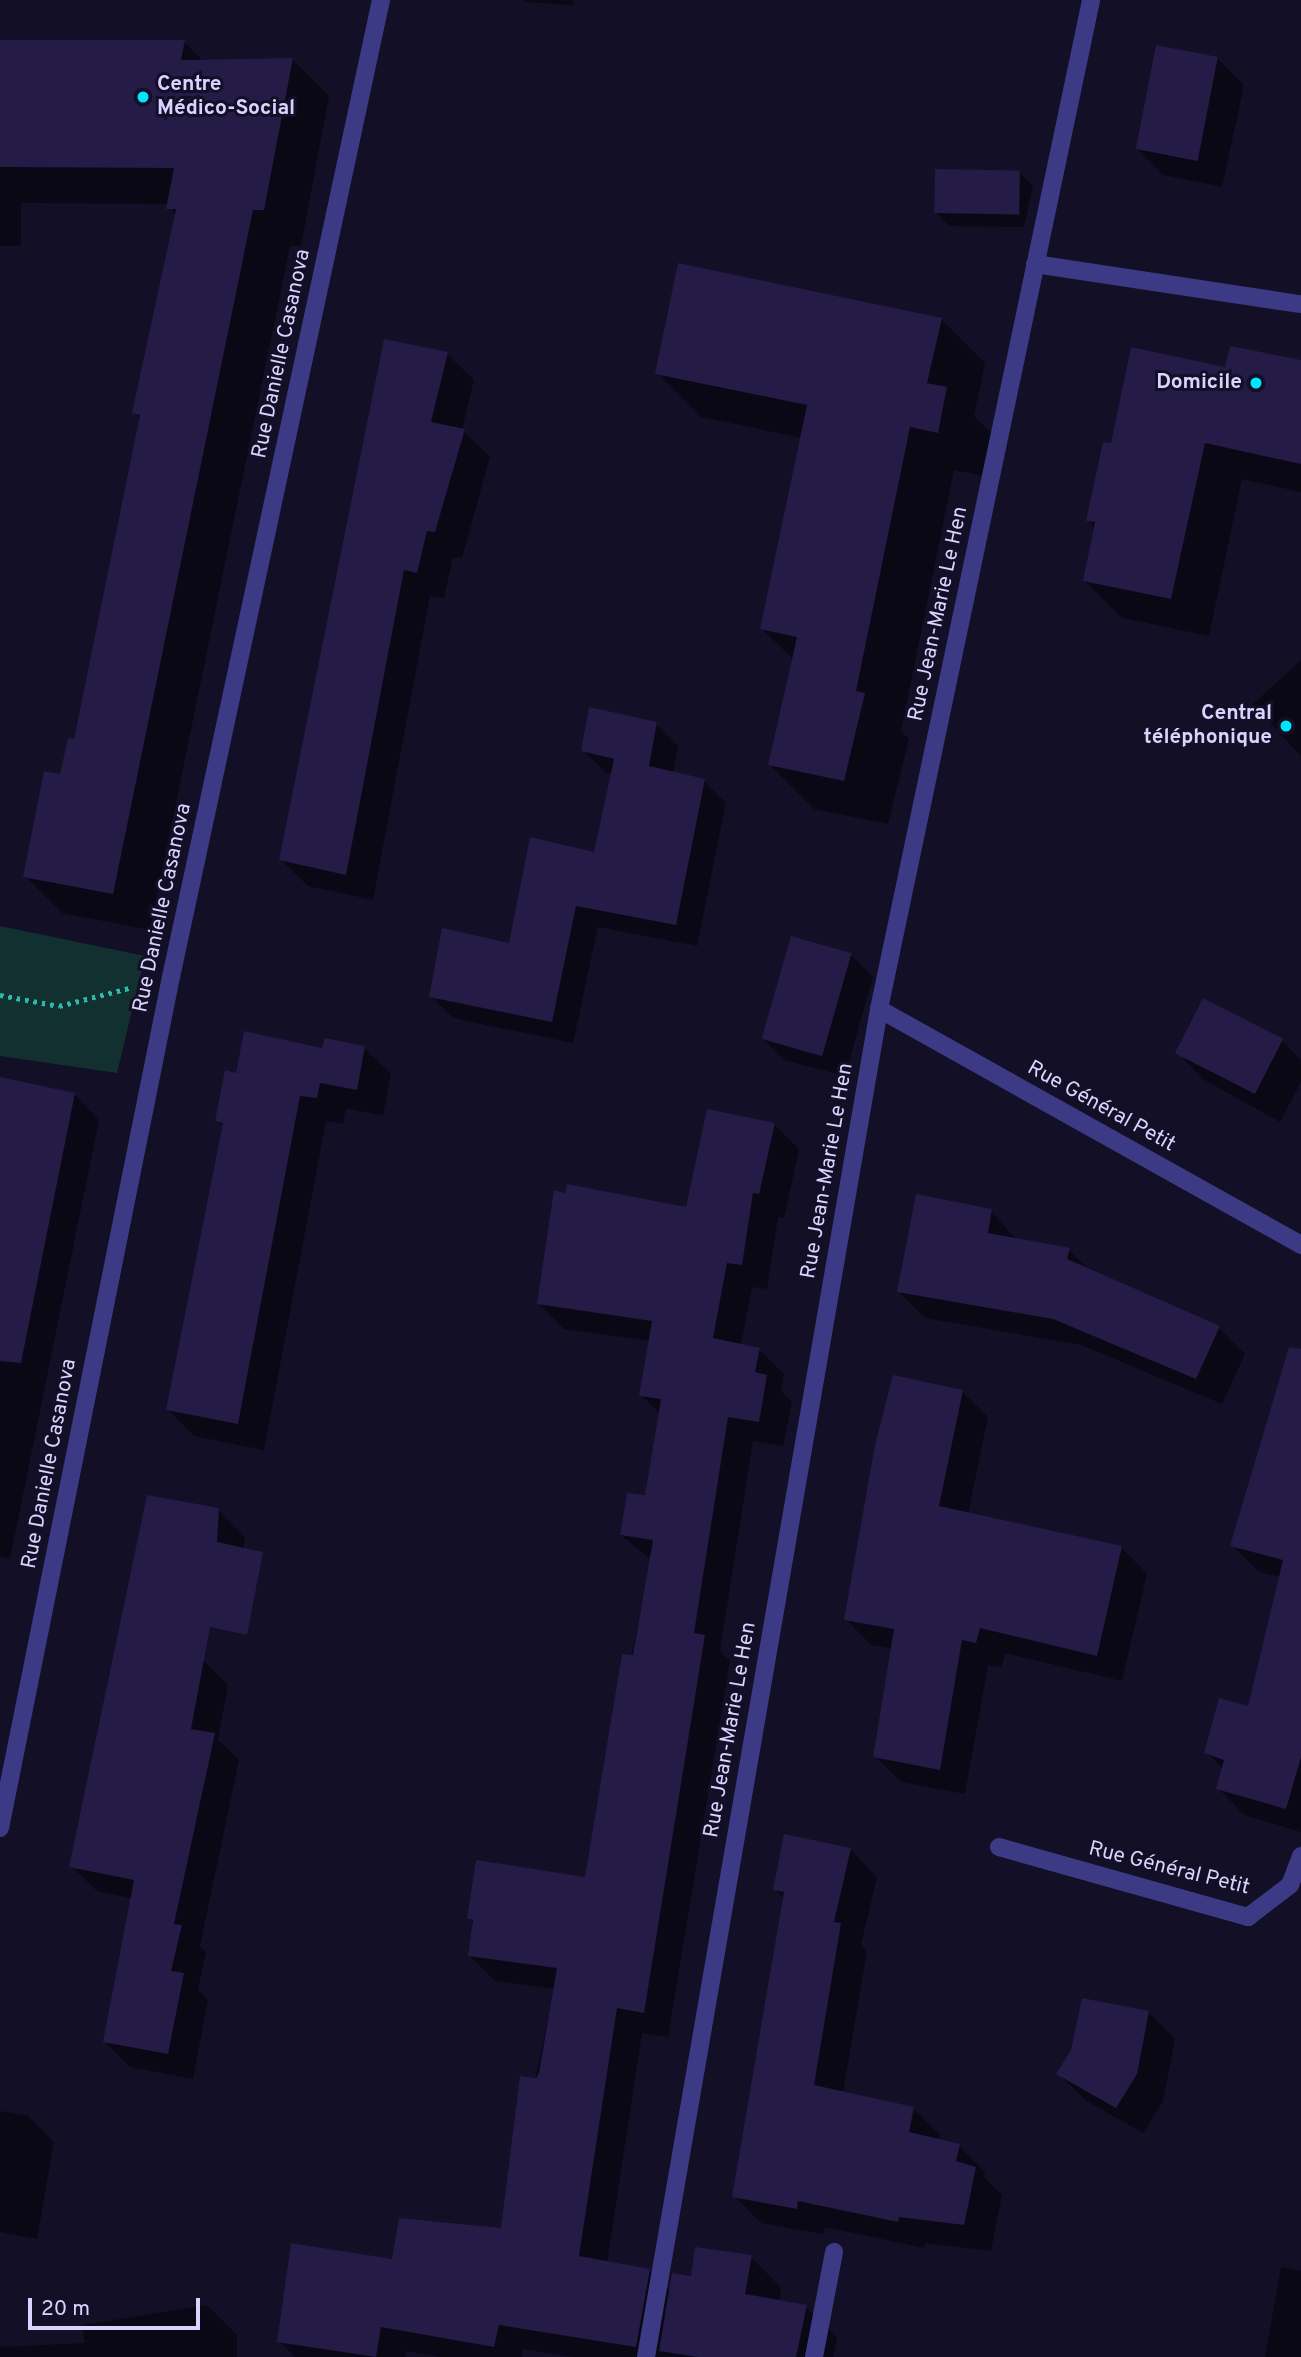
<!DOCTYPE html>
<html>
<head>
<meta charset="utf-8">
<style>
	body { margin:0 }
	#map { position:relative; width:1301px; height:2357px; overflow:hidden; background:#130f26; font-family:Overpass,sans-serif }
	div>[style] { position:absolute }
	.green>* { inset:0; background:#12302f }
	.shadow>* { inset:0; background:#0007 }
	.building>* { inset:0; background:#241b47; transform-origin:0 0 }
	.path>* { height:4.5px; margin-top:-2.25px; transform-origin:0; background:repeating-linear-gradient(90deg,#2fb8b0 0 3.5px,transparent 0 8.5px) }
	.service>* { height:18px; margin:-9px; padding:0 9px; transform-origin:9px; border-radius:9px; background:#3d3a85 }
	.minor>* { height:18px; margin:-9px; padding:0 9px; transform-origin:9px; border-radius:9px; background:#3d3a85 }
	.dots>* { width:19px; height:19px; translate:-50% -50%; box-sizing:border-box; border:4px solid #130f26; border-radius:50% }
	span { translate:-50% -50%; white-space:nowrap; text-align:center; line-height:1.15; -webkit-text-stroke:6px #130f26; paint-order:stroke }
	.poi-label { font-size:21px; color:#d9d4ff; font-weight:700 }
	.left { translate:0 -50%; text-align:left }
	.right { translate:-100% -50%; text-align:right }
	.street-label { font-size:21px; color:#d9d4ff }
	.scale { position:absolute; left:28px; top:2298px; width:172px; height:32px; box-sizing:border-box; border:4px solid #d9d4ff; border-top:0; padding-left:9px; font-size:21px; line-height:24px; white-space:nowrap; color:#d9d4ff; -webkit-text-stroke:5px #130f26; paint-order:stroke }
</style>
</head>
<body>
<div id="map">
	<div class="green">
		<div style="clip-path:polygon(0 926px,145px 956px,117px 1073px,0 1056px)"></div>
	</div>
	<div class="shadow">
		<div style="clip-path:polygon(524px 0,573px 0,573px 5px,527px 2px)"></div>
		<div style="clip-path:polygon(0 41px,184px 42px,203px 61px,292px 59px,329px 96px,301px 246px,290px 246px,150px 930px,62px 913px,25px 876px,75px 741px,141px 419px,134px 412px,176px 217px,169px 204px,21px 203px,21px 246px,0 246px)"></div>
		<div style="clip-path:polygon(1217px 58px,1244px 85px,1222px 187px,1163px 175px,1137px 149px)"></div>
		<div style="clip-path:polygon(1019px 172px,1033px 186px,1024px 227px,950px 226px,936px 213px)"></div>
		<div style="clip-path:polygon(941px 319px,985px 363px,974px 416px,991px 433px,982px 476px,954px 470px,901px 731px,909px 739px,888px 824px,814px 809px,770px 765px,794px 660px,762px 629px,802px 438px,701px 417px,657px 373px)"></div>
		<div style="clip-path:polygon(447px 354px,474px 380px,462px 430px,490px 457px,462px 558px,453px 557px,444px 598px,430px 596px,373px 900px,308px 886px,281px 860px)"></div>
		<div style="clip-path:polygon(1301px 364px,1301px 492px,1242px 479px,1209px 636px,1122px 618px,1085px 581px,1095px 528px,1088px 521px,1113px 445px,1226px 369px)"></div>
		<div style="clip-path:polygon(1301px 660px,1301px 756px,1253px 704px)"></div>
		<div style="clip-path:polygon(656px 724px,678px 746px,673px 773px,704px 781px,726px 803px,697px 946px,598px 927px,573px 1043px,453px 1018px,431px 996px,510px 945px,595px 854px,613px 774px,605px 772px,583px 750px)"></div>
		<div style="clip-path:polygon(851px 955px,873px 977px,845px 1076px,784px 1060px,762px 1038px)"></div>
		<div style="clip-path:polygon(1282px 1041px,1301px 1060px,1301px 1082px,1280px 1122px,1203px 1079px,1177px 1052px)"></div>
		<div style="clip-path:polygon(364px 1048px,391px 1074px,383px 1116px,346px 1108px,343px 1124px,326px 1121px,264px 1450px,194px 1436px,167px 1409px,224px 1127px,217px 1120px,237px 1075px,323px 1050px)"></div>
		<div style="clip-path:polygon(0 1079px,74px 1094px,99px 1120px,10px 1559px,0 1557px)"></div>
		<div style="clip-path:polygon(774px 1124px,799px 1149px,784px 1218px,778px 1217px,767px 1289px,752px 1287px,741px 1345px,759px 1349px,784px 1374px,781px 1391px,792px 1402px,783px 1446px,753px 1441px,720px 1651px,730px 1661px,668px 2037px,642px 2033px,607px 2263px,649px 2270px,671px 2292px,692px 2278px,751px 2257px,781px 2288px,779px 2302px,806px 2307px,837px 2337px,833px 2357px,572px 2357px,523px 2349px,522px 2357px,439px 2357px,406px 2351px,405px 2357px,295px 2357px,279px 2341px,394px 2261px,502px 2230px,555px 1989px,495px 1981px,470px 1956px,474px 1923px,469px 1918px,586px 1879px,651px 1560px,621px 1535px,647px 1497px,660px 1414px,641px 1395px,650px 1341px,564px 1329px,539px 1304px,687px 1209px)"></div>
		<div style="clip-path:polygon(991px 1211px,1017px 1240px,1069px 1250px,1090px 1271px,1219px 1328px,1245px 1354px,1222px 1404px,1081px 1345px,925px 1318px,899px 1292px)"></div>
		<div style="clip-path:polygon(1301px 1362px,1301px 1697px,1280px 1577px,1259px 1572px,1232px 1545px)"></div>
		<div style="clip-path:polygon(962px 1391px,988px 1417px,968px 1514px,1122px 1548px,1147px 1574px,1122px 1681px,1005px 1653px,1002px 1667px,988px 1665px,965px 1794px,901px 1782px,875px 1756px,893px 1649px,871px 1645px,846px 1619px)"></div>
		<div style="clip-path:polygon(218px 1510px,245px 1537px,236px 1603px,162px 1588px)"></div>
		<div style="clip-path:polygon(203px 1660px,228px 1685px,218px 1740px,239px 1760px,200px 1946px,206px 1952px,198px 1990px,208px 2000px,193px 2079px,130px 2067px,105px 2042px,133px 1899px,97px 1891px,71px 1866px)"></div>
		<div style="clip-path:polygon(1301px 1722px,1301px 1832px,1244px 1815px,1218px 1788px,1223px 1769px,1206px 1752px)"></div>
		<div style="clip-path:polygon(786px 1836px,851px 1850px,877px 1877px,861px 1945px,867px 1951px,843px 2093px,914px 2109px,940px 2135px,939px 2141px,959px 2146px,985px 2172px,984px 2177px,1002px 2195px,991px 2251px,925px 2243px,924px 2248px,825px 2227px,823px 2234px,761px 2223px,734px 2196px,784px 1899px,775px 1889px)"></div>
		<div style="clip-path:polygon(1148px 2012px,1175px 2039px,1163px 2101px,1143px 2133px,1085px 2100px,1058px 2073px)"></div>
		<div style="clip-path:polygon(0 2111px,28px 2116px,54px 2142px,37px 2239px,0 2232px)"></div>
		<div style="clip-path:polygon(1281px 2267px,1301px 2271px,1301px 2357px,1265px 2357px)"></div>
		<div style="clip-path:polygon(207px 2305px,237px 2335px,237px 2357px,0 2357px,0 2347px,85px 2343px,82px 2325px)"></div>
	</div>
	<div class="building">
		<div style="clip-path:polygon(0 40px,185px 40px,181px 60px,293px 58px,264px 210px,253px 210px,113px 894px,23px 877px,44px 771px,60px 774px,68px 738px,74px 739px,140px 415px,132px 413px,176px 209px,166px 209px,174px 168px,0 167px)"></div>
		<div style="left:1156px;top:45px;width:63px;height:106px;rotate:11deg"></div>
		<div style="left:935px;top:169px;width:85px;height:44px;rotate:1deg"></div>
		<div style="clip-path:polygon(678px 263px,942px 318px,927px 383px,947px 387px,938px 433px,910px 427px,856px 691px,865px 693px,844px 781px,768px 765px,797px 637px,760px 629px,807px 405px,655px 374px)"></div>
		<div style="clip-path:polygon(384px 339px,448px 352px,431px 422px,465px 429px,435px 532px,427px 531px,417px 573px,404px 570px,346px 875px,279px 860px)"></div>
		<div style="clip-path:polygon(1230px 346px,1301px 360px,1301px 464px,1205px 443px,1171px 599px,1083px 581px,1095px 522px,1086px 521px,1103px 442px,1111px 443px,1131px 347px,1225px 367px)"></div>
		<div style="clip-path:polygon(589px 707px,657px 722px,649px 766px,705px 779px,676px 925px,576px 906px,552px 1022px,429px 997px,442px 928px,509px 943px,530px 837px,594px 852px,614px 759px,581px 751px)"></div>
		<div style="left:791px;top:936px;width:63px;height:107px;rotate:16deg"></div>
		<div style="left:1203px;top:998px;width:90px;height:62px;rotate:27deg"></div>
		<div style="clip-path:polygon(244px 1031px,322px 1048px,325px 1038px,365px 1046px,357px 1090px,320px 1083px,317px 1098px,300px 1096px,238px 1424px,166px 1410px,223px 1123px,215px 1121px,225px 1070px,236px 1073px)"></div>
		<div style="clip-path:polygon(0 1077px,75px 1093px,21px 1363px,0 1361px)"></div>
		<div style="clip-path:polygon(707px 1109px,775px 1123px,759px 1194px,753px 1193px,742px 1265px,727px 1263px,713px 1338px,760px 1348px,755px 1372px,767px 1375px,759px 1422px,728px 1417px,694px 1633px,705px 1635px,644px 2013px,617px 2008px,579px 2256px,650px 2269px,636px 2347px,499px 2325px,494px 2347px,381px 2327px,376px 2357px,277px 2342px,291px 2243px,392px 2259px,399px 2218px,501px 2228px,520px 2076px,536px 2078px,539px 2073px,557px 1968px,468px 1956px,473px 1920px,467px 1918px,476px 1860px,585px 1877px,622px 1654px,633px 1655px,653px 1540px,620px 1535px,627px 1493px,645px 1495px,661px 1399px,639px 1396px,652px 1321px,537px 1304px,554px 1190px,565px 1193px,567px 1184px,686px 1207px)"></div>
		<div style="clip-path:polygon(916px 1194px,992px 1209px,988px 1233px,1070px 1248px,1067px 1259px,1220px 1326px,1196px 1379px,1053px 1319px,897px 1292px)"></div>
		<div style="clip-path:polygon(1289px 1347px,1301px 1349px,1301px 1757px,1286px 1809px,1216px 1789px,1224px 1760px,1204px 1753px,1219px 1698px,1248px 1706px,1283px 1560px,1230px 1546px)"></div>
		<div style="clip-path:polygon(893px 1375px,963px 1390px,939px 1506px,1122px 1546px,1097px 1656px,980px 1628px,976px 1643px,962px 1640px,940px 1770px,873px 1757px,894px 1629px,844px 1620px,875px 1445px)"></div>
		<div style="clip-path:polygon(147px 1495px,219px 1508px,217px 1542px,263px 1552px,247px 1635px,210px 1627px,191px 1729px,215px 1733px,174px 1924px,182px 1925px,171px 1971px,184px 1973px,168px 2054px,103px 2042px,134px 1880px,69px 1867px)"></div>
		<div style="clip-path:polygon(784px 1834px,851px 1848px,834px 1922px,841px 1923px,814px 2085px,914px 2107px,909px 2132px,960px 2144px,956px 2161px,976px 2167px,964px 2225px,899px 2217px,898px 2222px,798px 2201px,797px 2209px,732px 2197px,784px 1892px,773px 1890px)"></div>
		<div style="clip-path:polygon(1082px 1998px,1149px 2011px,1137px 2074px,1116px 2108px,1056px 2074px,1071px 2050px)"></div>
		<div style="clip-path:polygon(695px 2247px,752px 2255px,745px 2294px,807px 2305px,796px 2357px,698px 2357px,659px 2351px,672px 2273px,691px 2276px)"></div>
	</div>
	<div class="path">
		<div style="left:0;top:995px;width:60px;rotate:10.6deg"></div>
		<div style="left:59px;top:1006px;width:72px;rotate:-14.4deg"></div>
	</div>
	<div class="service">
		<div style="left:1035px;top:264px;width:269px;rotate:8.6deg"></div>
		<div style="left:814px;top:2357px;width:107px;rotate:-79.2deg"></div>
	</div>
	<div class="minor">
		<div style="left:879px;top:1009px;width:484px;rotate:29.2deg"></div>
		<div style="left:0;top:1828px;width:868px;rotate:-78.64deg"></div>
		<div style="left:171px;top:977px;width:999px;rotate:-77.87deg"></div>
		<div style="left:999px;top:1847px;width:259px;rotate:15.7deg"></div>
		<div style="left:1248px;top:1917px;width:53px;rotate:-37.3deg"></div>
		<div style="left:1290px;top:1885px;width:31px;rotate:-69deg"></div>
		<div style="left:646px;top:2357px;width:1368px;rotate:-80.19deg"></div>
		<div style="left:879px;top:1009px;width:1031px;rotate:-78.13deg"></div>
	</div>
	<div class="dots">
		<div style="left:143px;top:97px;background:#00e5ff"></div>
		<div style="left:1256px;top:383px;background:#00e5ff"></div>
		<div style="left:1286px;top:726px;background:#00e5ff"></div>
	</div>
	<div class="poi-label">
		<span class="left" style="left:157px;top:97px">Centre<br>Médico-Social</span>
		<span class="right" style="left:1242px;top:383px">Domicile</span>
		<span class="right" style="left:1272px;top:726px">Central<br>téléphonique</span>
	</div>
	<div class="street-label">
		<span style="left:282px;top:354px;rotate:-78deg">Rue Danielle Casanova</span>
		<span style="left:939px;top:614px;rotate:-78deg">Rue Jean-Marie Le Hen</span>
		<span style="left:163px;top:908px;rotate:-78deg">Rue Danielle Casanova</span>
		<span style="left:1101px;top:1107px;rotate:29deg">Rue Général Petit</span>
		<span style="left:828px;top:1171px;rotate:-80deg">Rue Jean-Marie Le Hen</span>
		<span style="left:50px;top:1464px;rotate:-79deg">Rue Danielle Casanova</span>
		<span style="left:731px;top:1730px;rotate:-80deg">Rue Jean-Marie Le Hen</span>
		<span style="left:1169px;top:1869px;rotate:14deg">Rue Général Petit</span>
	</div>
	<div class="scale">20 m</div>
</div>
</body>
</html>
